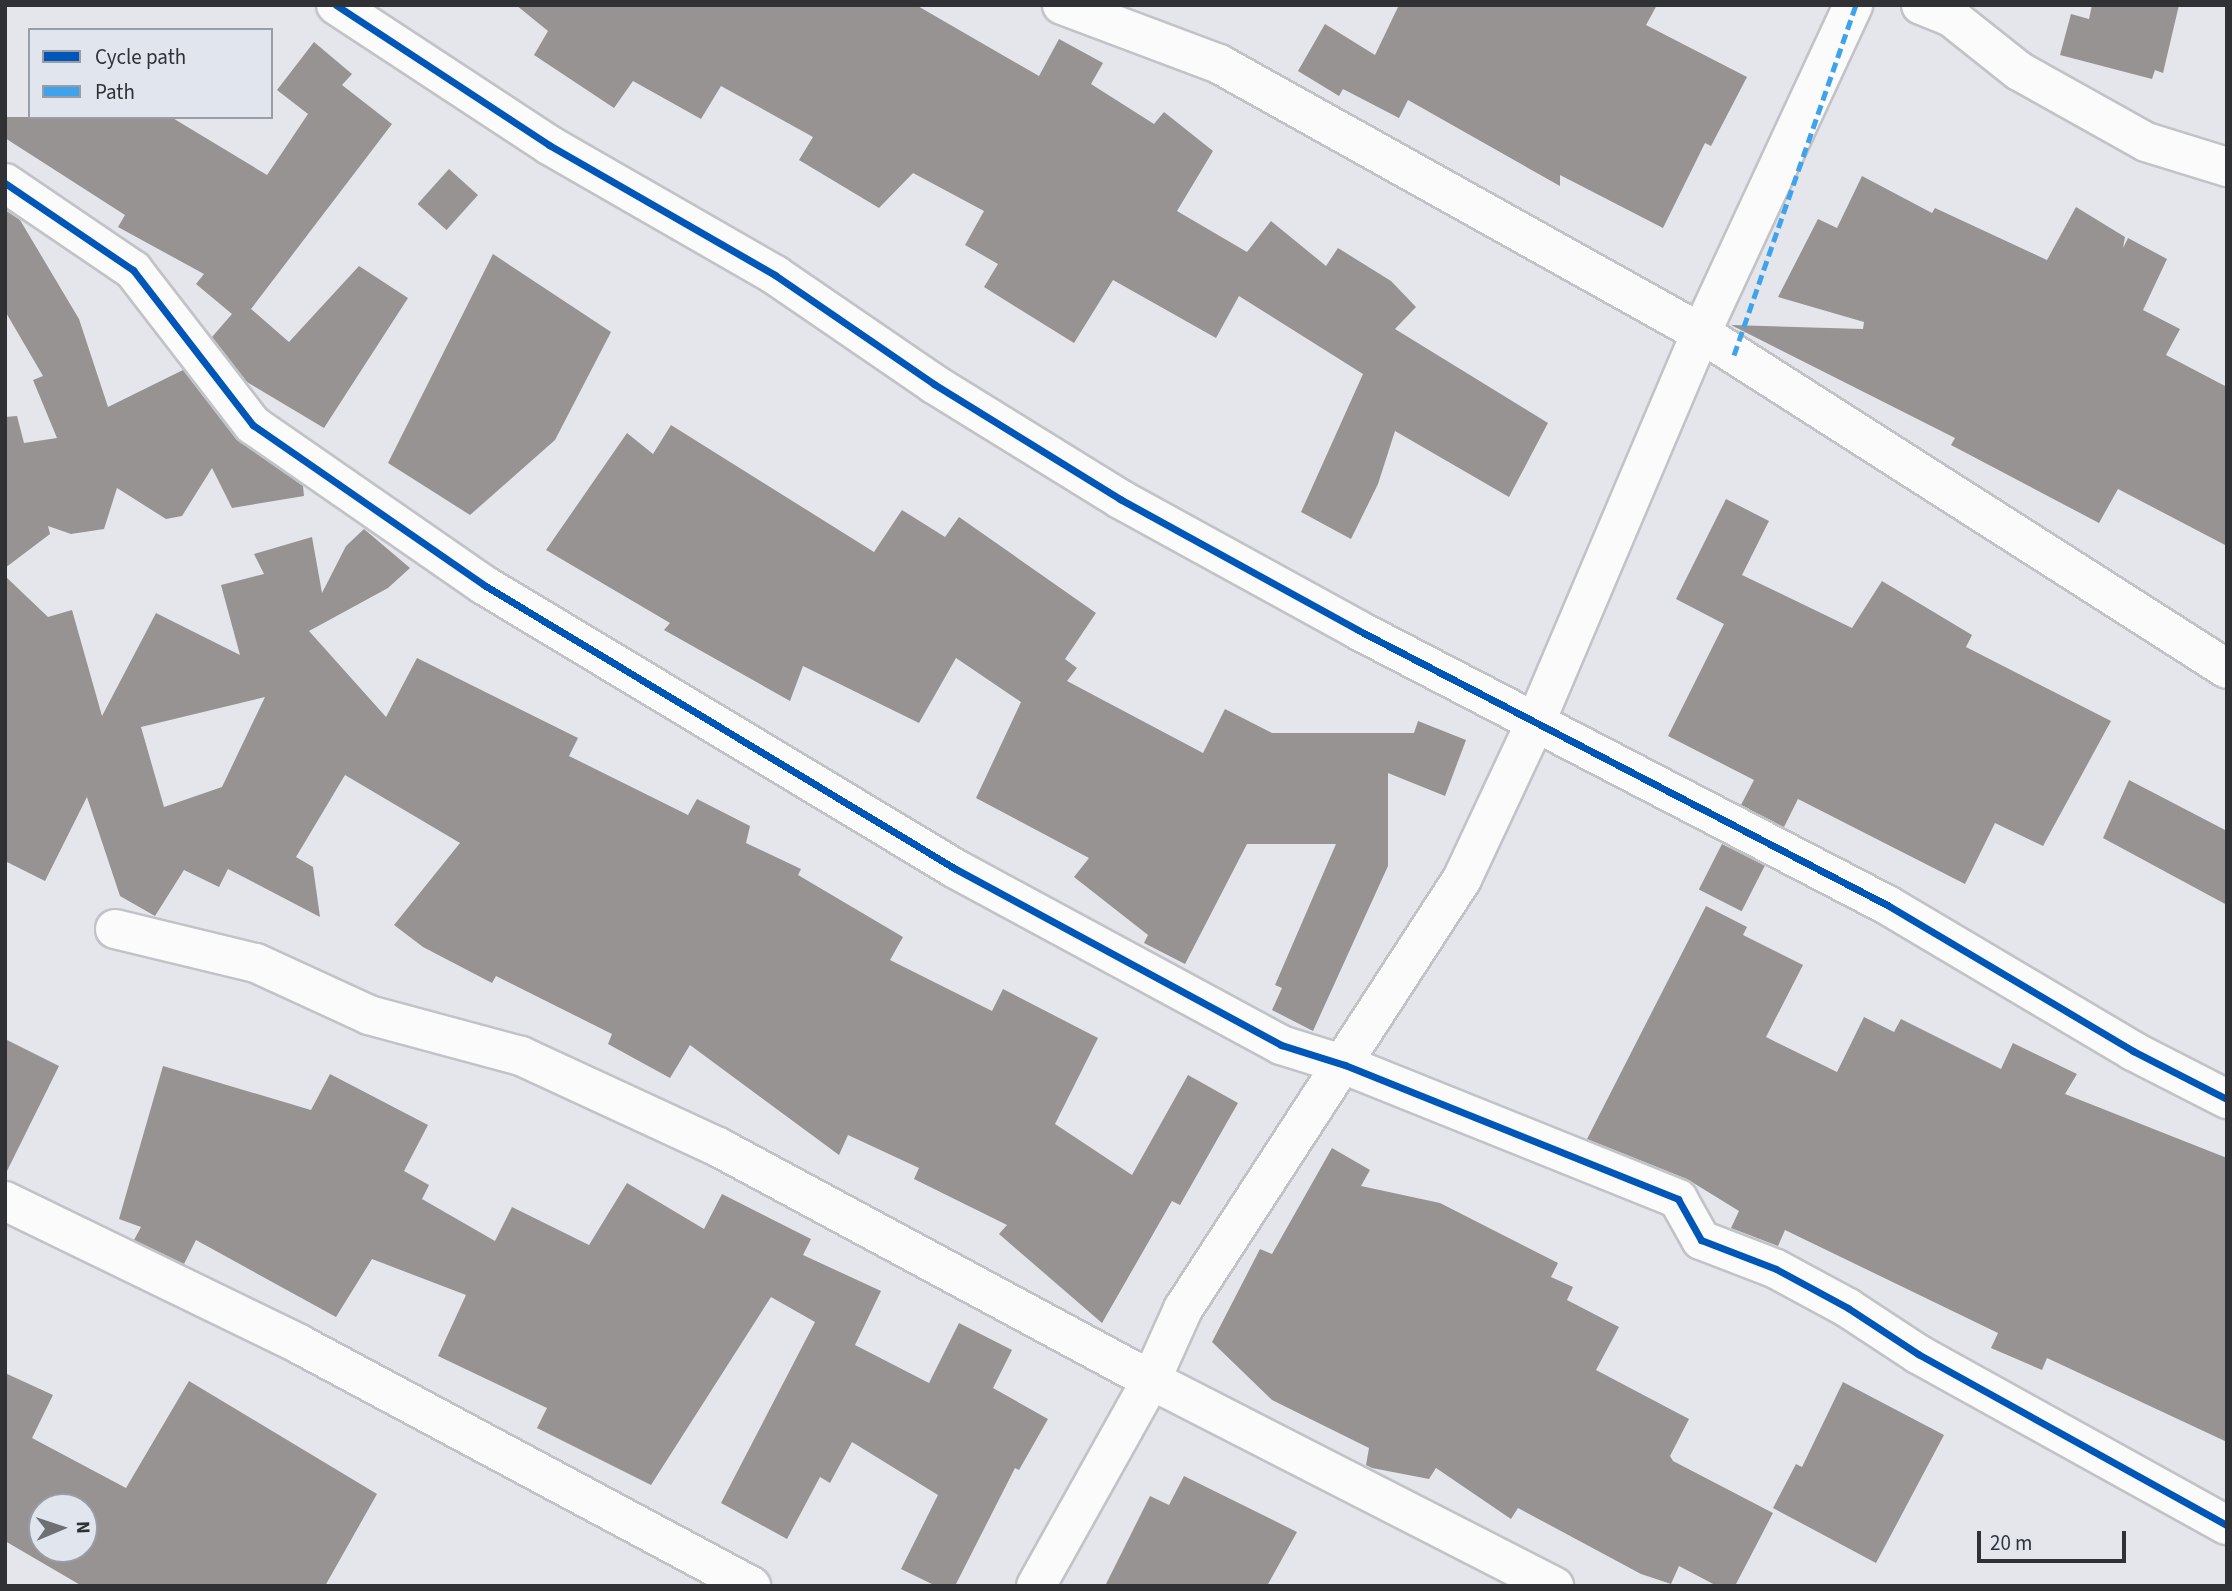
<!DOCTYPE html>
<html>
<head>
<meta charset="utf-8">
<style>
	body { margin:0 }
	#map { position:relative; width:2232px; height:1591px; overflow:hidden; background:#e4e6eb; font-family:"Source Sans 3",sans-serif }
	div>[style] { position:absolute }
	.building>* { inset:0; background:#979392; transform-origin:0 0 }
	.roads { filter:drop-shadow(2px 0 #c1c3c7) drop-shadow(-2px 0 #c1c3c7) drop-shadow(0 2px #c1c3c7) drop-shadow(0 -2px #c1c3c7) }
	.minor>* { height:38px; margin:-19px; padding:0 19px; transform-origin:19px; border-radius:19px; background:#fbfbfc }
	.quiet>* { height:5px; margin-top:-2.5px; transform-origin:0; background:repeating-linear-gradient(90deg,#3ea3eb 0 10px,transparent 0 15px) }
	.cycleway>* { height:7px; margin:-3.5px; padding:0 3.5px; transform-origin:3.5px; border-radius:3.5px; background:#0057b8 }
	span { translate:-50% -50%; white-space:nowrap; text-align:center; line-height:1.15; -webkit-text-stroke:7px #e1e5ee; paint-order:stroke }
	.frame { position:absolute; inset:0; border:7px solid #2f3134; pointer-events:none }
	.legend { position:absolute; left:28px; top:28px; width:245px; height:91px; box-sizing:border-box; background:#e1e5ee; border:2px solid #9a9da4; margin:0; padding:9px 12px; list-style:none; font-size:21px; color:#2f3134 }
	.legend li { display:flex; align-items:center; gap:14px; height:35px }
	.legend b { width:35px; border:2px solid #9a9da4 }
	.north { position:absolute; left:28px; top:1493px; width:70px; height:70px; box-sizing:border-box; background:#e1e5ee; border:2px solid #9a9da4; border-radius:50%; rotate:88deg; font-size:19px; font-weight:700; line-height:28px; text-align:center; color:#2f3134 }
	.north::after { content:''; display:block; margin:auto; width:24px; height:32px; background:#6e7074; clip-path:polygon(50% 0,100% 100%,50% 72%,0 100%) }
	.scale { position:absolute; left:1977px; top:1531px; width:149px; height:32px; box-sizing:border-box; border:4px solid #2f3134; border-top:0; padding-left:9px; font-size:21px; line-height:24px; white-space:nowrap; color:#2f3134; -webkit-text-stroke:5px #e1e5ee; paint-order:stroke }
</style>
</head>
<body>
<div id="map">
	<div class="building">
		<div style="clip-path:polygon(516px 5px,916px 5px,1039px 76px,1059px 39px,1103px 63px,1091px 84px,1154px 124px,1164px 112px,1213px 151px,1177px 211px,1247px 252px,1271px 221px,1326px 266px,1338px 248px,1391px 281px,1416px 307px,1395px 329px,1548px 423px,1509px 497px,1395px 431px,1378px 484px,1351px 539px,1301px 512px,1363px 374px,1239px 296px,1216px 338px,1113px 280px,1074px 343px,984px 287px,998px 264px,965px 245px,984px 211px,913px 173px,879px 208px,799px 160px,813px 137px,721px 86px,701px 119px,633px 81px,614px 108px,534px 55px,548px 31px)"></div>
		<div style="clip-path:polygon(1399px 5px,1657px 5px,1646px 25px,1747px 77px,1711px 146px,1705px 143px,1663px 228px,1560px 175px,1560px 186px,1408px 100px,1399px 118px,1343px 89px,1339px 96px,1298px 71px,1325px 24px,1375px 55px)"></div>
		<div style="clip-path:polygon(2092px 5px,2179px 5px,2163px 73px,2155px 70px,2152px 79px,2060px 55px,2071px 14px,2089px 19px)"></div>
		<div style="clip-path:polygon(314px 42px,352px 74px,342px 85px,392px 124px,251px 309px,289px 342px,359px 266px,408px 298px,324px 428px,247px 382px,212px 337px,232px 314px,196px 284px,204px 274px,118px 227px,125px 215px,5px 138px,5px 117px,171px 117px,267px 175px,308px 114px,277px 90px)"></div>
		<div style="left:449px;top:169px;width:39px;height:47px;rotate:42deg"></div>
		<div style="clip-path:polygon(1862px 176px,1932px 213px,1935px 208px,2047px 260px,2076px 207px,2125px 237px,2123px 248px,2128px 238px,2167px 259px,2143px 310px,2180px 329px,2166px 355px,2227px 387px,2227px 546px,2118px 489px,2099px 523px,1951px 445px,1955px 438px,1731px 325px,1863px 329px,1864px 322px,1778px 297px,1818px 219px,1837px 228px)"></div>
		<div style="clip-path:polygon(5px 210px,20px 220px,79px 319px,108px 407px,183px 370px,236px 439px,303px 486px,304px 496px,232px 508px,212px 468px,182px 516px,166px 519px,117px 488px,104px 529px,71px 534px,48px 526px,50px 534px,5px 568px,5px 417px,17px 416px,24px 443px,57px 438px,33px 380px,43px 376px,5px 311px)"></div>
		<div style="clip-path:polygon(493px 254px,611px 332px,555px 440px,470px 515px,388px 463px)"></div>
		<div style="clip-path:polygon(671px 425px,874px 552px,902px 510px,945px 537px,959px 517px,1096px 613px,1065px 659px,1077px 668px,1067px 681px,1203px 753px,1225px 709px,1272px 733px,1414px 733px,1418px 721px,1466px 740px,1445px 796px,1388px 773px,1388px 866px,1313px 1031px,1272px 1010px,1282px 988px,1275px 985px,1336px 844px,1247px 844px,1185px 964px,1144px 943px,1148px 935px,1074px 877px,1089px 858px,976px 798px,1021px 702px,956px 658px,919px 723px,803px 666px,790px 701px,664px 630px,670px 623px,546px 550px,627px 433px,653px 454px)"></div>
		<div style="clip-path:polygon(1726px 499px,1769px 521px,1742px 575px,1852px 628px,1882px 581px,1972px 635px,1966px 647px,2111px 721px,2043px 846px,1995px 823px,1965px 884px,1798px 799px,1784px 827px,1741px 805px,1754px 780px,1668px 736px,1724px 624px,1676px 599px)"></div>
		<div style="clip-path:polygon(evenodd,364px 529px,410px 568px,388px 588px,309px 631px,386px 717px,417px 658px,578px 738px,569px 756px,688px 815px,697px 799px,750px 826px,746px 843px,801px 869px,798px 875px,903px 937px,890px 960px,992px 1011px,1003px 989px,1098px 1038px,1055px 1124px,1132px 1175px,1188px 1075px,1238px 1103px,1180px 1205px,1172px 1201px,1102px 1323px,999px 1234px,1007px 1225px,914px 1179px,919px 1168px,848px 1135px,839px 1155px,690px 1045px,670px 1078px,608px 1044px,612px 1034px,496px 976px,492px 983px,423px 947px,394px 925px,460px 843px,345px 775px,296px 857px,313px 867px,320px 917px,228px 869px,219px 887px,184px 870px,155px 916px,120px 896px,87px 797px,45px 881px,5px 861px,5px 576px,48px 617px,72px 610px,102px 716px,156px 613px,240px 655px,221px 585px,264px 574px,254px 554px,312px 537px,322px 593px,346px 546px,364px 529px,265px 697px,222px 787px,164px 807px,141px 727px,265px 697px)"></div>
		<div style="clip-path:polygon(2129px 780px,2227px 831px,2227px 905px,2103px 838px)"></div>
		<div style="left:1722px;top:844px;width:48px;height:51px;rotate:27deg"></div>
		<div style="clip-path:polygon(1706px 906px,1747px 927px,1743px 935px,1803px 965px,1766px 1037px,1837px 1072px,1864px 1017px,1894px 1032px,1901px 1019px,2001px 1069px,2013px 1043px,2077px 1074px,2065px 1094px,2227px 1158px,2227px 1442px,2047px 1358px,2042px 1370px,1991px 1348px,1998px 1333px,1785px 1230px,1778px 1246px,1731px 1228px,1739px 1211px,1687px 1179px,1587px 1139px)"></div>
		<div style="clip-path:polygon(5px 1039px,59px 1066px,5px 1175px)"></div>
		<div style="clip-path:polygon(163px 1066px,311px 1110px,330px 1074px,428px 1125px,404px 1171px,429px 1185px,422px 1199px,495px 1241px,512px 1207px,589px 1245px,627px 1183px,704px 1229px,722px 1194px,811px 1239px,803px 1255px,881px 1291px,855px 1345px,929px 1383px,959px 1323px,1012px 1350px,993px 1388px,1048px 1419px,1019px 1470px,1015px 1468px,955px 1586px,936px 1586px,901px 1569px,938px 1495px,852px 1442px,830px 1483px,820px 1477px,787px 1539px,721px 1503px,815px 1322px,771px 1297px,651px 1485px,537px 1428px,547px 1408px,438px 1356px,466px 1295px,372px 1259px,336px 1317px,196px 1240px,184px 1264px,134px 1240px,141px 1227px,119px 1219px)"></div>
		<div style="clip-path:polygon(1332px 1148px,1370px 1170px,1361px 1186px,1440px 1203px,1558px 1263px,1551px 1277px,1573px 1287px,1567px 1300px,1619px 1327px,1596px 1370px,1689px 1419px,1670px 1456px,1673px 1461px,1773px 1513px,1735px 1586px,1717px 1586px,1679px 1566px,1671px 1584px,1641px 1574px,1518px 1508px,1511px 1519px,1436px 1468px,1429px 1479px,1372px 1468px,1366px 1465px,1369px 1448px,1272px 1400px,1212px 1342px,1260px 1249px,1272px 1254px)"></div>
		<div style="clip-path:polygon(evenodd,5px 1373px,53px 1395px,32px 1438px,126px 1488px,189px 1381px,377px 1494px,325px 1586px,82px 1586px,5px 1541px,5px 1373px,42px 1507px,84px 1507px,84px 1549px,42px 1549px,42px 1507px)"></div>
		<div style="clip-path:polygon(1843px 1382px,1944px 1435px,1876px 1563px,1773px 1508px,1796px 1464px,1802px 1467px)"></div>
		<div style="clip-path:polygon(1184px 1476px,1297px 1532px,1267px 1586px,1105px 1586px,1150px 1496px,1169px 1505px)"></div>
	</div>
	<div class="roads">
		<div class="minor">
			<div style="left:336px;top:5px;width:255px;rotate:33.3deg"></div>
			<div style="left:549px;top:145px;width:261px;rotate:29.9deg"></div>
			<div style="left:775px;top:275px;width:193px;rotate:34.4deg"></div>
			<div style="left:934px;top:384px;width:219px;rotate:31.7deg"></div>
			<div style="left:1120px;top:499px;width:272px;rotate:28.8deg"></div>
			<div style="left:1358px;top:630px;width:598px;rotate:27.46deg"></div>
			<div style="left:1889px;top:906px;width:284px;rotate:30.7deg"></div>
			<div style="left:2133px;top:1051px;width:106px;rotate:27.1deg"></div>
			<div style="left:1062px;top:5px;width:168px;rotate:20.6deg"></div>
			<div style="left:1219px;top:64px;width:552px;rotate:29.17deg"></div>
			<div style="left:1701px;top:333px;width:624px;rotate:32.57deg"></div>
			<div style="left:1921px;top:5px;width:32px;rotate:22deg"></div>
			<div style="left:1951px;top:17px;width:87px;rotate:38.5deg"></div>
			<div style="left:2019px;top:71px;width:145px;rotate:29.2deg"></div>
			<div style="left:2146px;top:142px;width:85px;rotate:17.2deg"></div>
			<div style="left:5px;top:183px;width:155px;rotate:34.2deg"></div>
			<div style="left:133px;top:270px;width:196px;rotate:52.3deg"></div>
			<div style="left:253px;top:425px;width:281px;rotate:34.7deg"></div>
			<div style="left:484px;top:585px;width:549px;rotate:31.05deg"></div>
			<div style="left:954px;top:868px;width:372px;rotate:28.4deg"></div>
			<div style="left:1281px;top:1045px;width:67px;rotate:17.4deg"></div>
			<div style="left:1345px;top:1065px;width:359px;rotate:21.9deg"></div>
			<div style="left:1678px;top:1199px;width:47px;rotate:60.7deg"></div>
			<div style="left:1701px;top:1240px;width:80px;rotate:21.1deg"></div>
			<div style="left:1776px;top:1269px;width:82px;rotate:28.4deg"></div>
			<div style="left:1848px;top:1308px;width:84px;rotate:33.3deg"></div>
			<div style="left:1918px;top:1354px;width:353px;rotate:29deg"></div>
			<div style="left:115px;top:929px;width:145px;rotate:13.6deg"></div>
			<div style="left:256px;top:963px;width:124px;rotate:24.7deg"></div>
			<div style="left:369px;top:1015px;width:157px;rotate:15.1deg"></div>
			<div style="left:521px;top:1056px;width:217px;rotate:24.8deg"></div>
			<div style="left:718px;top:1147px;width:492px;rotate:28.3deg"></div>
			<div style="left:1151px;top:1380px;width:453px;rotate:27.1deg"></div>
			<div style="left:5px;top:1201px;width:327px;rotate:25.9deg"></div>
			<div style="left:299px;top:1344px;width:513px;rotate:28.16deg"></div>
			<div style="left:1036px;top:1586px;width:236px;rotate:-60.8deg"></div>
			<div style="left:1151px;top:1380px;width:78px;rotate:-65.7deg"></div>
			<div style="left:1183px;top:1309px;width:513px;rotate:-57.02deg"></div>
			<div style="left:1462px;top:879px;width:174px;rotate:-64.9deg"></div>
			<div style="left:1536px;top:721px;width:422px;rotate:-67deg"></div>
			<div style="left:1701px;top:333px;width:362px;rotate:-65.1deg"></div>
		</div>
	</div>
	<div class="quiet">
		<div style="left:1734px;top:355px;width:371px;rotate:-70.8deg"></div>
	</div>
	<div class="cycleway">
		<div style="left:336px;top:5px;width:255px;rotate:33.3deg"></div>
		<div style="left:549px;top:145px;width:261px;rotate:29.9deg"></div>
		<div style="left:775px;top:275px;width:193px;rotate:34.4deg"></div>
		<div style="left:934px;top:384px;width:219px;rotate:31.7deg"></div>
		<div style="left:1120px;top:499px;width:272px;rotate:28.8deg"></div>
		<div style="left:1358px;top:630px;width:598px;rotate:27.46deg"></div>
		<div style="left:1889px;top:906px;width:284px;rotate:30.7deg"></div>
		<div style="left:2133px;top:1051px;width:106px;rotate:27.1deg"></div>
		<div style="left:5px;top:183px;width:155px;rotate:34.2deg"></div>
		<div style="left:133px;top:270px;width:196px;rotate:52.3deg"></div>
		<div style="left:253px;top:425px;width:281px;rotate:34.7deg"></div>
		<div style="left:484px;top:585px;width:549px;rotate:31.05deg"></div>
		<div style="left:954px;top:868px;width:372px;rotate:28.4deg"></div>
		<div style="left:1281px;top:1045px;width:67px;rotate:17.4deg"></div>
		<div style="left:1345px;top:1065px;width:359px;rotate:21.9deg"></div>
		<div style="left:1678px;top:1199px;width:47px;rotate:60.7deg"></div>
		<div style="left:1701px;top:1240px;width:80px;rotate:21.1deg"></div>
		<div style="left:1776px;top:1269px;width:82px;rotate:28.4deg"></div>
		<div style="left:1848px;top:1308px;width:84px;rotate:33.3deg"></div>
		<div style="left:1918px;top:1354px;width:353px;rotate:29deg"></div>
	</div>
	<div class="frame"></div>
	<ul class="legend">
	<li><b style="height:9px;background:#0057b8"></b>Cycle path</li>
	<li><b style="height:9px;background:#3ea3eb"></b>Path</li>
	</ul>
	<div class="north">N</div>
	<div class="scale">20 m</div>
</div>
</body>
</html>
